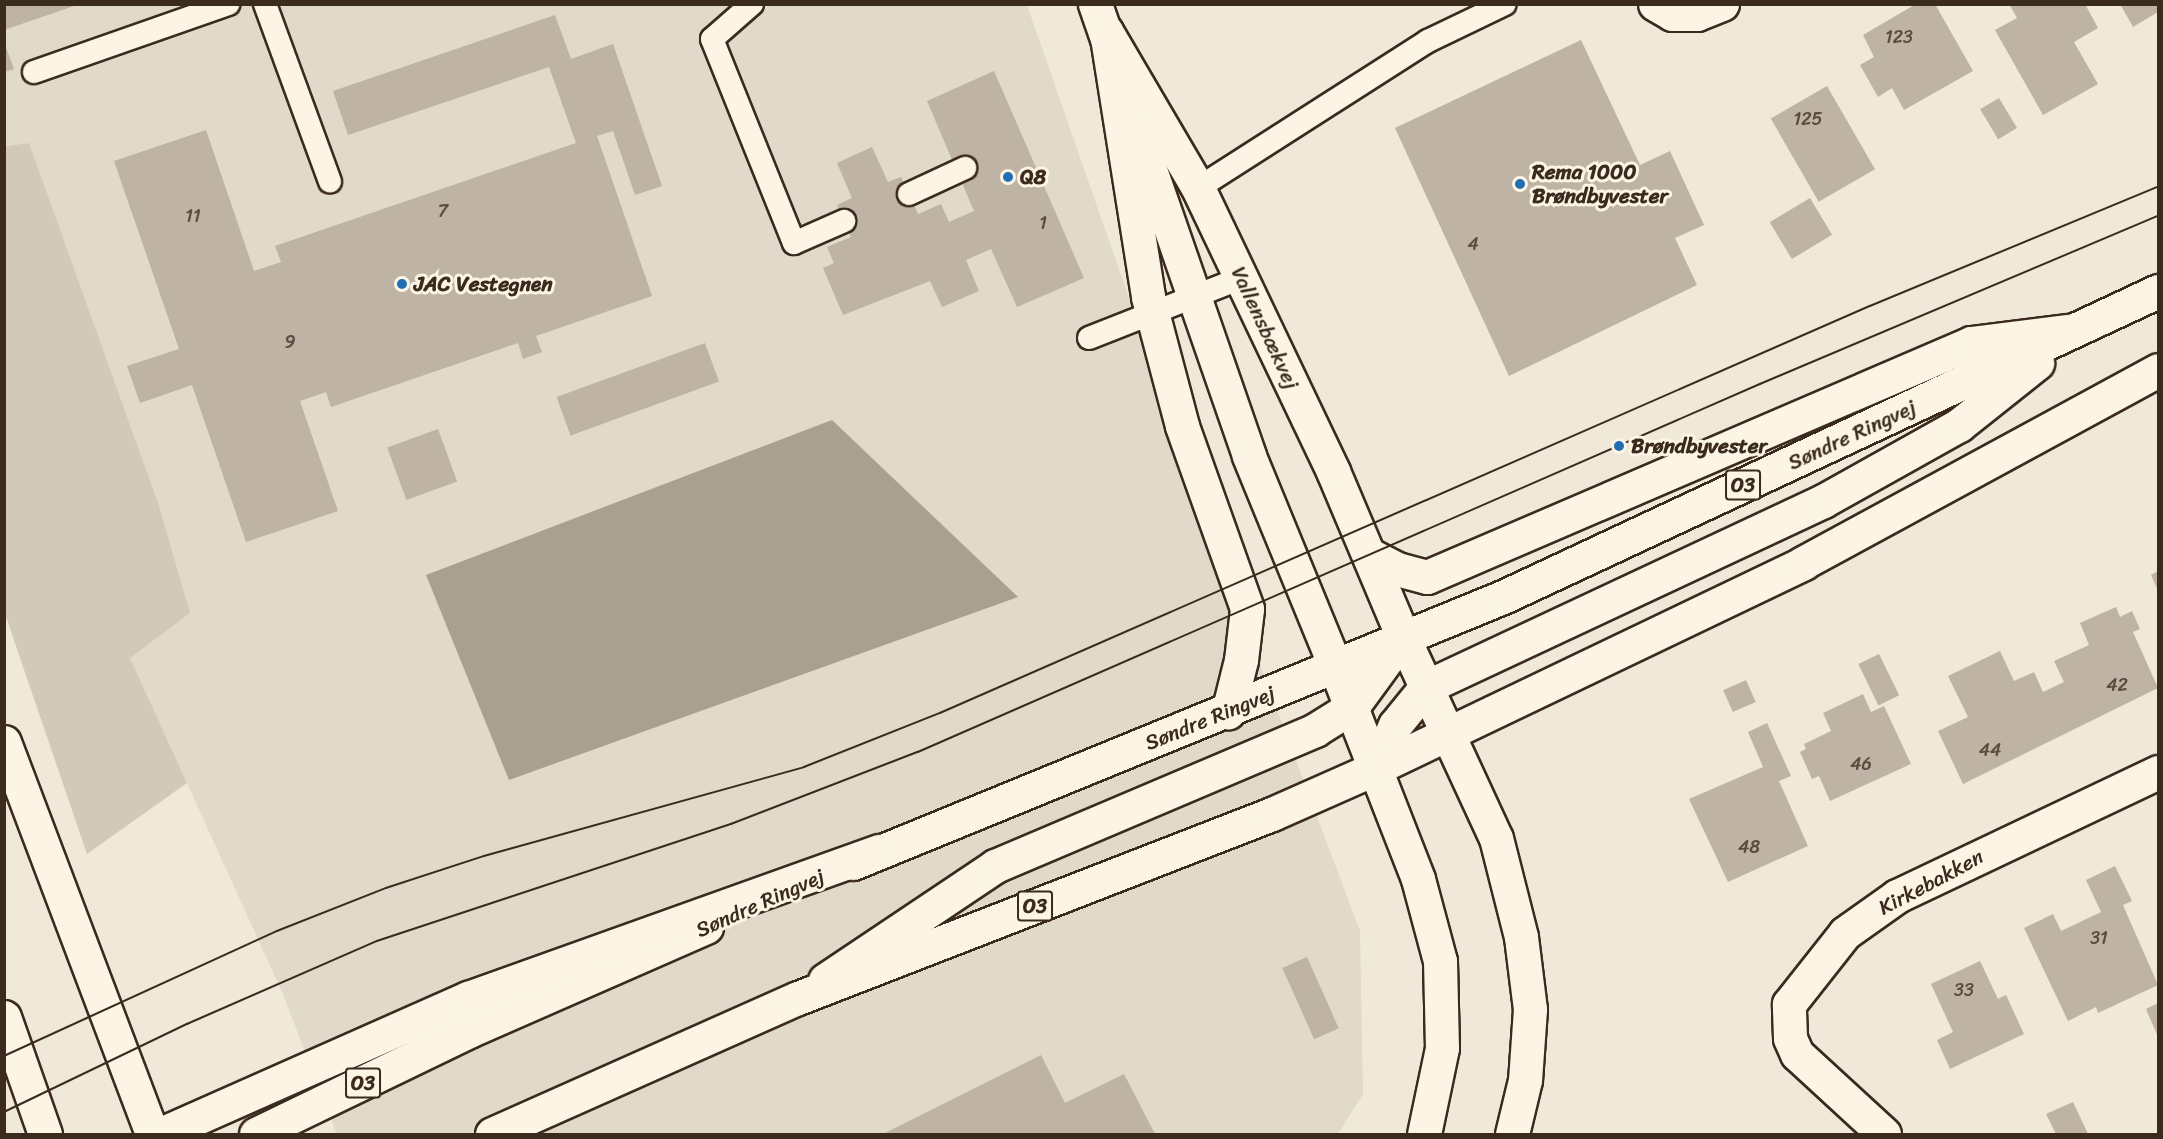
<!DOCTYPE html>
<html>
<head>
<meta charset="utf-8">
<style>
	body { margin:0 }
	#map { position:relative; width:2163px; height:1139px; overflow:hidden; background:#f0e9d9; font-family:Sriracha,sans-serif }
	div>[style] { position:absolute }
	.built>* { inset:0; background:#e1d9c9 }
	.green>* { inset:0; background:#d2c9ba }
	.water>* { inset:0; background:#aaa091 }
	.building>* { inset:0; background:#beb3a4; transform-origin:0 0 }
	.roads { filter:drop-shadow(2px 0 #3b2a1e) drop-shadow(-2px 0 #3b2a1e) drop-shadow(0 2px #3b2a1e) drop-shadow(0 -2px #3b2a1e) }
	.service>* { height:22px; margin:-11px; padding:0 11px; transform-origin:11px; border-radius:11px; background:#fcf5e5 }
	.minor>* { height:33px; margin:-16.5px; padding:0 16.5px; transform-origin:16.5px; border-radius:16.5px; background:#fcf5e5 }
	.tertiary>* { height:33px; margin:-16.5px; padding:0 16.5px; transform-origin:16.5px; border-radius:16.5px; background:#fcf5e5 }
	.primary>* { height:33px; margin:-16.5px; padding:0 16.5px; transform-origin:16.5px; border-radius:16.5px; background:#fcf5e5 }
	.motorway>* { height:33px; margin:-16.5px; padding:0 16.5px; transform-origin:16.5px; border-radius:16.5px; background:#fcf5e5 }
	.tram>* { height:1.5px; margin:-0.75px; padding:0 0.75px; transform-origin:0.75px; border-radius:0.75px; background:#3b2a1e }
	.dots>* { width:16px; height:16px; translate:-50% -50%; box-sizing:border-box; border:3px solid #fcf5e5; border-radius:50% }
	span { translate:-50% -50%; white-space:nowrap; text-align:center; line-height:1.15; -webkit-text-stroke:6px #fcf5e5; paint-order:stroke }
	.number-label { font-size:18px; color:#5c4c40 }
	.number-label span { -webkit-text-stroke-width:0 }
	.shield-label span { padding:2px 4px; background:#fcf5e5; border:2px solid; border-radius:4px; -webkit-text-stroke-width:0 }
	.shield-label { font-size:20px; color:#3b2a1e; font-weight:700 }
	.poi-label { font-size:21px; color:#3b2a1e; font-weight:700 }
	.left { translate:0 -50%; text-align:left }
	.street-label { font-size:21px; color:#3b2a1e }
	.frame { position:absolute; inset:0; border:6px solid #3b2a1e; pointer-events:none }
</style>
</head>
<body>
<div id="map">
	<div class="built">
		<div style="clip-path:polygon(4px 5px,1027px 5px,1214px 542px,1360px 931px,1363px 1094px,1338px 1134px,337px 1134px,282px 992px,130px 658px,29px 143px,5px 146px)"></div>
	</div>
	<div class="green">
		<div style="clip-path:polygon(29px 143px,159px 506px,190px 613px,130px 658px,187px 783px,87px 854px,5px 614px,5px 146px)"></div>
	</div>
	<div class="water">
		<div style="clip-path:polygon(832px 420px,1018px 597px,509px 780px,426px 575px)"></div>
	</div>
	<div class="building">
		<div style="clip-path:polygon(4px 4px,77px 4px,77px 5px,4px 30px)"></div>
		<div style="clip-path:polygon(1916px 4px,1935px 4px,1973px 71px,1904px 110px,1892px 88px,1878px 97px,1860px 65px,1874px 57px,1863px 35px)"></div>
		<div style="clip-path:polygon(2009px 4px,2085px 4px,2098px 28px,2074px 42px,2098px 84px,2043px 115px,1995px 30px,2017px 18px)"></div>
		<div style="clip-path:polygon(2120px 4px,2158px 4px,2158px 12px,2133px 27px)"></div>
		<div style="clip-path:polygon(555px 15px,571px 59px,613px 44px,662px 186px,635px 195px,613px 131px,597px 136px,652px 296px,536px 336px,542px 352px,523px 359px,518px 343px,331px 407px,326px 392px,300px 401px,338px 511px,246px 542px,192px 385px,140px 403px,127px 366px,179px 349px,114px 161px,206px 130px,254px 271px,281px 262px,275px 246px,576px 143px,549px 67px,348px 135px,333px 91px)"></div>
		<div style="clip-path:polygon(1581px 40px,1640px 165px,1670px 151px,1704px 225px,1675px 238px,1697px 285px,1509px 376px,1395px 128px)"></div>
		<div style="clip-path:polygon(4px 42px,14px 69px,4px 72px)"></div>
		<div style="clip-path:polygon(994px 71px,1084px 278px,1017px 307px,991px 249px,966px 260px,979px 291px,942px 307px,930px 281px,843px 315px,823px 268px,834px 263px,827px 247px,851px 237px,837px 205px,852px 198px,837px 163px,872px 147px,888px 182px,901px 177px,918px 214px,941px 204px,949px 222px,974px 211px,927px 101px)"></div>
		<div style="left:1827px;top:86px;width:96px;height:65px;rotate:60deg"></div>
		<div style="left:1999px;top:98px;width:35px;height:22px;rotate:59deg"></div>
		<div style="left:1810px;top:198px;width:43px;height:47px;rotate:59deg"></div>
		<div style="left:705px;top:343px;width:41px;height:158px;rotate:70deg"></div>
		<div style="left:438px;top:429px;width:56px;height:54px;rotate:70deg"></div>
		<div style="clip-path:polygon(2158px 571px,2158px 591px,2151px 575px)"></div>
		<div style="clip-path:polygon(2116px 607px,2120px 617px,2132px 611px,2140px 629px,2133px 632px,2158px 688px,1963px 784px,1938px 731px,1968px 717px,1948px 676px,2000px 651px,2014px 681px,2034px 672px,2043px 692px,2064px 682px,2054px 661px,2089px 645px,2080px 623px)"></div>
		<div style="left:1879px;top:654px;width:46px;height:23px;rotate:64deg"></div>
		<div style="left:1746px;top:680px;width:24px;height:25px;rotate:66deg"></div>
		<div style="clip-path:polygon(1863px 694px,1871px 712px,1884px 706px,1911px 764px,1830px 801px,1819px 776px,1812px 779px,1800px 752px,1806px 749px,1804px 744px,1831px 731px,1823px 713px)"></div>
		<div style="clip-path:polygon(1767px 723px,1791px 776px,1779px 781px,1808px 846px,1728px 882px,1689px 799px,1763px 767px,1748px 732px)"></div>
		<div style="clip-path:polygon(2115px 866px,2132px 901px,2123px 905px,2158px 985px,2098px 1013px,2096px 1007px,2068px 1021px,2024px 928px,2053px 914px,2061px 931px,2101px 912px,2086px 880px)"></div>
		<div style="left:1307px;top:957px;width:78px;height:27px;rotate:66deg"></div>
		<div style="clip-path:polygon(1980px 961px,1998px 999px,2006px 995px,2024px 1034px,1950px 1069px,1937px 1040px,1953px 1032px,1931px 984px)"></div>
		<div style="clip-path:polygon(2158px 1003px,2158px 1037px,2146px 1009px)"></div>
		<div style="clip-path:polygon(1041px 1055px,1065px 1103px,1124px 1074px,1155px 1134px,883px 1134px)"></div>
		<div style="clip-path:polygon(2073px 1102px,2088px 1134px,2056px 1134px,2046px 1114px)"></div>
	</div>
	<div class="roads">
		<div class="service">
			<div style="left:265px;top:4px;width:189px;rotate:69.9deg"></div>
			<div style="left:752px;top:4px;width:53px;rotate:138.8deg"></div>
			<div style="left:712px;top:39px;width:220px;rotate:68.1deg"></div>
			<div style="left:794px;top:243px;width:55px;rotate:-23.7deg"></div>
			<div style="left:34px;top:72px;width:206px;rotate:-19.3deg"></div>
			<div style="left:1198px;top:188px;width:273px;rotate:-32.6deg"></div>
			<div style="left:1428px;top:41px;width:85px;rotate:-25.7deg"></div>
			<div style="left:909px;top:194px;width:62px;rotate:-24.9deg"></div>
			<div style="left:1089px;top:338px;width:163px;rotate:-21.5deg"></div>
		</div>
		<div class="minor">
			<div style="left:1655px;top:4px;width:20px;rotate:30deg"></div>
			<div style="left:1672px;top:14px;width:25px"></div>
			<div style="left:1697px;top:14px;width:27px;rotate:-22deg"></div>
			<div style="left:1884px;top:1134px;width:118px;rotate:-137.4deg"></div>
			<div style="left:1797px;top:1054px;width:17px;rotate:-114deg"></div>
			<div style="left:1790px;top:1038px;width:34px;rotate:-92deg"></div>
			<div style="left:1789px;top:1004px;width:90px;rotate:-51.7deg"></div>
			<div style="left:1845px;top:933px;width:64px;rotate:-35.4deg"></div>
			<div style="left:1897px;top:896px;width:289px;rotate:-25.4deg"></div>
		</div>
		<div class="tertiary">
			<div style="left:1095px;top:4px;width:52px;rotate:70.9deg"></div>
			<div style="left:1127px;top:103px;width:373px;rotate:70.9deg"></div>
			<div style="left:1249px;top:456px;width:227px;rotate:67.7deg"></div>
			<div style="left:1370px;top:555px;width:30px;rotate:27deg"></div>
			<div style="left:1397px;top:569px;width:31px;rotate:15deg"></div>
			<div style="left:1427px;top:577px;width:592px;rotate:-23.27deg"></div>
			<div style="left:1971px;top:343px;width:97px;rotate:-7.1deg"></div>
			<div style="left:825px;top:980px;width:205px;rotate:-33.8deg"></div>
			<div style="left:995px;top:866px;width:348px;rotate:-23deg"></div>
			<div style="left:1315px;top:730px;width:44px;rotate:-31.9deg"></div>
			<div style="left:1352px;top:707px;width:87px;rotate:-53.9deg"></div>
			<div style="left:1403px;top:637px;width:180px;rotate:-112.9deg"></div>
			<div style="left:1333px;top:471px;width:314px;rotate:-115.5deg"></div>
			<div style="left:1198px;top:188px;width:182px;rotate:-120.4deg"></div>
		</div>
		<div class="primary">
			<div style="left:1106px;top:31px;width:269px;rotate:81deg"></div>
			<div style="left:1148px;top:297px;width:133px;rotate:75.2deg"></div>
			<div style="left:1182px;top:426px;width:194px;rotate:70.4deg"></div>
			<div style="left:1247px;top:609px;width:51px;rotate:96.7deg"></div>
			<div style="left:1241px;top:660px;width:54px;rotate:104deg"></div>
			<div style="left:1403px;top:637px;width:221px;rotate:65.2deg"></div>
			<div style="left:1496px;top:838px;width:102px;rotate:75.8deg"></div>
			<div style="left:1521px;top:937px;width:73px;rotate:82.9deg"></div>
			<div style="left:1530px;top:1009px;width:71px;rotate:94deg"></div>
			<div style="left:1525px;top:1080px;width:56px;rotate:103.5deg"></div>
			<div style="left:1335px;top:666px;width:229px;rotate:68.7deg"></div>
			<div style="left:1418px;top:879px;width:85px;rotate:75deg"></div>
			<div style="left:1440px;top:961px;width:87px;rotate:88.7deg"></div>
			<div style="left:1442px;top:1048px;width:88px;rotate:101.8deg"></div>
			<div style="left:1376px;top:768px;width:47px;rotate:-66.2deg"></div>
			<div style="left:1395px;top:725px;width:49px;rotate:-50.8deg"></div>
			<div style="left:1426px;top:687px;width:438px;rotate:-25.1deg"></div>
			<div style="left:1823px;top:501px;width:156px;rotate:-29.2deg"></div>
			<div style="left:1959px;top:425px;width:100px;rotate:-38.5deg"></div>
			<div style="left:853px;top:863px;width:702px;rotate:-22.26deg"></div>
			<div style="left:1503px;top:597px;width:723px;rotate:-25.04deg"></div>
			<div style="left:256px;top:1134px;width:237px;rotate:-25.8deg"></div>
			<div style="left:469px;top:1031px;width:259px;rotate:-23.7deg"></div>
			<div style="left:492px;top:1134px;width:335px;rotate:-24deg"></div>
			<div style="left:798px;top:998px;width:508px;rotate:-21.22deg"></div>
			<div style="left:1272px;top:814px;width:114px;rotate:-23.9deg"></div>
			<div style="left:1376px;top:768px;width:474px;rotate:-25.6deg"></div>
			<div style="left:1803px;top:563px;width:404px;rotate:-28.5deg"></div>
		</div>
		<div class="motorway">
			<div style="left:4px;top:742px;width:419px;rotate:69.3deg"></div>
			<div style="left:4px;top:1017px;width:124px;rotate:70.7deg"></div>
			<div style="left:161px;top:1134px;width:336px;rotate:-23.9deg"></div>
			<div style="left:468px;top:998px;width:436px;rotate:-19.7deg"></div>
		</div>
	</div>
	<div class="tram">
		<div style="left:4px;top:1056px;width:300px;rotate:-24.6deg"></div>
		<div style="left:277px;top:931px;width:117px;rotate:-21.5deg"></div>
		<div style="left:386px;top:888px;width:103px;rotate:-18.1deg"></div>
		<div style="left:484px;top:856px;width:332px;rotate:-15.5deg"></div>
		<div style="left:804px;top:767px;width:146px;rotate:-21.7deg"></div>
		<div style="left:940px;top:713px;width:1015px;rotate:-23.64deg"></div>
		<div style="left:1870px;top:306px;width:312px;rotate:-22.5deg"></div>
		<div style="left:4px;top:1112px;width:203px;rotate:-25.7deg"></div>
		<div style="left:187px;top:1024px;width:207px;rotate:-23.6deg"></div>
		<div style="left:377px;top:941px;width:373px;rotate:-18.3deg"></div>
		<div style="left:731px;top:824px;width:200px;rotate:-21.1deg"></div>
		<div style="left:918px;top:752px;width:919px;rotate:-23.61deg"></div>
		<div style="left:1760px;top:384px;width:432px;rotate:-22.9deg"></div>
	</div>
	<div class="dots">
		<div style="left:1008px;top:177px;background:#1f6fb2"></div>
		<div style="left:1520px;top:184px;background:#1f6fb2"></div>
		<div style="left:402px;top:284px;background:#1f6fb2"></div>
		<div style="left:1619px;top:446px;background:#1f6fb2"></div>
	</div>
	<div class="number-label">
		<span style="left:1899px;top:37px">123</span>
		<span style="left:1808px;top:119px">125</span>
		<span style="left:443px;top:211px">7</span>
		<span style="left:193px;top:216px">11</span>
		<span style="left:1043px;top:223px">1</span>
		<span style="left:1473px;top:244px">4</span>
		<span style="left:290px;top:342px">9</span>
		<span style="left:2117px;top:685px">42</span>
		<span style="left:1990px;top:750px">44</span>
		<span style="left:1861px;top:764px">46</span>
		<span style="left:1749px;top:847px">48</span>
		<span style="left:2099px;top:938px">31</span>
		<span style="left:1964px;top:990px">33</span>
	</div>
	<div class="shield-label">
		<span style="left:1743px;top:485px">O3</span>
		<span style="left:1035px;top:906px">O3</span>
		<span style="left:363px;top:1083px">O3</span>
	</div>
	<div class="poi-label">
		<span class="left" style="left:1532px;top:184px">Rema 1000<br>Brøndbyvester</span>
		<span class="left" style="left:1020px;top:177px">Q8</span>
		<span class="left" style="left:414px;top:284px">JAC Vestegnen</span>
		<span class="left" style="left:1631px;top:446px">Brøndbyvester</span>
	</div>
	<div class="street-label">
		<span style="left:1265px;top:328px;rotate:65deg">Vallensbækvej</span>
		<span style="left:1852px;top:435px;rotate:-25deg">Søndre Ringvej</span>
		<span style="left:1210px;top:718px;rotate:-22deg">Søndre Ringvej</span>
		<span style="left:1931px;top:882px;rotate:-28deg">Kirkebakken</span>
		<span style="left:760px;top:903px;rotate:-24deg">Søndre Ringvej</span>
	</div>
	<div class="frame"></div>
</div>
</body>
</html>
